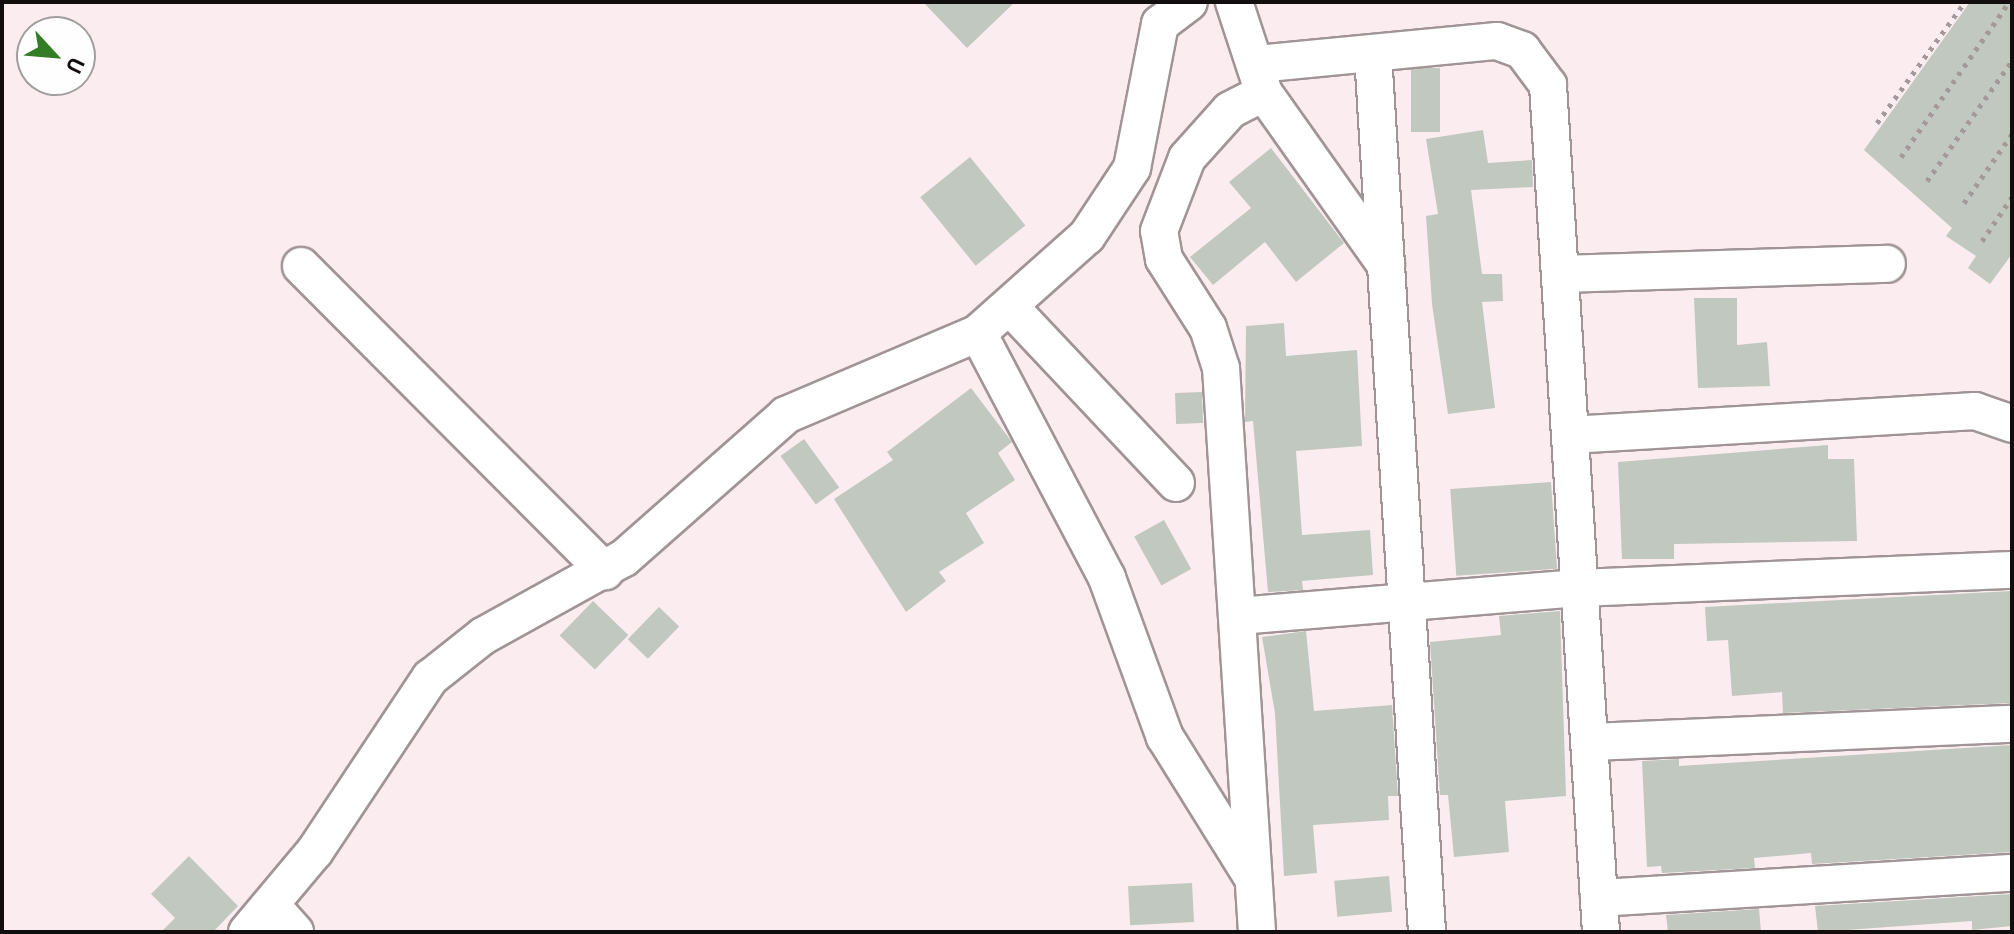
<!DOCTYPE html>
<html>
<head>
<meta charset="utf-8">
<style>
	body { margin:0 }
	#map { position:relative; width:2014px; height:934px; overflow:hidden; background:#fbedef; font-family:"PT Sans",sans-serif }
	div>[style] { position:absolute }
	.building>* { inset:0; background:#c1c8bf; transform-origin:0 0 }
	.path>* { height:5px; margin-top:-2.5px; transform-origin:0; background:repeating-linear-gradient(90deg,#a3999a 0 4px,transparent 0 10px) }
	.roads { filter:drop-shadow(2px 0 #a09496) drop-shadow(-2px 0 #a09496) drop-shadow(0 2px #a09496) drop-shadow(0 -2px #a09496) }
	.street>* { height:36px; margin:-18px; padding:0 18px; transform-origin:18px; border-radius:18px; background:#fff }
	span { translate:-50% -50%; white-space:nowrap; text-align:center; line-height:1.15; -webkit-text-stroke:7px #fefefe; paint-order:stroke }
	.frame { position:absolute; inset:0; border:4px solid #120e0f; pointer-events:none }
	.north { position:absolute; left:16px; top:16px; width:80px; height:80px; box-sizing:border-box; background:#fefefe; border:2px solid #a09e9e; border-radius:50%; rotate:116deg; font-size:22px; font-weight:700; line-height:32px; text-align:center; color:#120e0f }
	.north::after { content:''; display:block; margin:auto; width:28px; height:36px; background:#327d25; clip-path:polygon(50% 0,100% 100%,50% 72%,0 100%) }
</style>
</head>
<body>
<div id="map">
	<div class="building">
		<div style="clip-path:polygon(923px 2px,1015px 2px,967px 48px)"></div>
		<div style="clip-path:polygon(1970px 2px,2012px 2px,2012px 254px,1990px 284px,1968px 268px,1976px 256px,1946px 236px,1952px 228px,1864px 150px)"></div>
		<div style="left:1440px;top:68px;width:64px;height:29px;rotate:90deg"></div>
		<div style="clip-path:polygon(1483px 130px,1488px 163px,1532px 160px,1533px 187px,1471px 190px,1482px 274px,1502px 274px,1503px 301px,1482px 302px,1495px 408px,1448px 414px,1432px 304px,1426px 216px,1438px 214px,1426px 139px)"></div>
		<div style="clip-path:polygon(1271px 148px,1344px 243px,1296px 282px,1265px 242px,1213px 285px,1190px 257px,1251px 208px,1229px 182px)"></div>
		<div style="left:970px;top:157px;width:88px;height:64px;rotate:51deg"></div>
		<div style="clip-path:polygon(1694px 298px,1737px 298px,1737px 345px,1767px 342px,1770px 386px,1698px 388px)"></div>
		<div style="clip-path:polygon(1284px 323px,1286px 356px,1357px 350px,1362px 446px,1296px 451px,1302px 535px,1370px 530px,1373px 575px,1302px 581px,1303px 590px,1268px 592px,1253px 421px,1245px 422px,1246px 326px)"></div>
		<div style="clip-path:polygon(971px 388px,1012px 442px,998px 453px,1015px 480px,966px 513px,984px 543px,939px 572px,946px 581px,906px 612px,834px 499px,893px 460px,887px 452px)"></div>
		<div style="left:1202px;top:392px;width:31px;height:27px;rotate:88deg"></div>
		<div style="left:804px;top:439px;width:60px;height:29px;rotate:54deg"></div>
		<div style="clip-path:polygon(1828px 445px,1828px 459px,1854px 459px,1857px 541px,1674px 544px,1674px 559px,1622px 559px,1618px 462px)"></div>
		<div style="left:1551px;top:482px;width:87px;height:101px;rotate:86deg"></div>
		<div style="left:1164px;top:520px;width:56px;height:34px;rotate:61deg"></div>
		<div style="clip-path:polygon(2012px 591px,2012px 703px,1783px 713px,1782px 692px,1732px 696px,1728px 640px,1707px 641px,1705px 607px)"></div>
		<div style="left:593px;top:601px;width:49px;height:48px;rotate:44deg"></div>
		<div style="left:659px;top:607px;width:28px;height:45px;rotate:44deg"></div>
		<div style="clip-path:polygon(1560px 611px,1566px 796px,1505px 801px,1509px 852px,1454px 857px,1448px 795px,1440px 795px,1430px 642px,1501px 635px,1499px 616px)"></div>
		<div style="clip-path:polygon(1306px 631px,1314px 711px,1392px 705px,1398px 796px,1388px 796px,1389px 820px,1313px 825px,1317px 873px,1284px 876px,1275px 713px,1262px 637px)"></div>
		<div style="clip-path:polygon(2012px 745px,2012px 852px,1812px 864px,1811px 853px,1754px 858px,1755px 868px,1662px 873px,1661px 866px,1647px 867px,1642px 761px,1679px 759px,1679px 766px)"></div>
		<div style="clip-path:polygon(189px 856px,238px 906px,213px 932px,161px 932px,175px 918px,151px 894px)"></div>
		<div style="left:1389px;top:876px;width:36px;height:55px;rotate:85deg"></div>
		<div style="left:1192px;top:883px;width:39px;height:64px;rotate:87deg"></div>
		<div style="clip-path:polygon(2012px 894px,2012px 926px,1972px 930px,1972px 921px,1818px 932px,1815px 906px)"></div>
		<div style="clip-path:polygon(1759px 909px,1761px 932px,1668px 932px,1666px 915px)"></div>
	</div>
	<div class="path">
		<div style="left:1877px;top:123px;width:150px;rotate:-54deg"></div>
		<div style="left:1901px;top:157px;width:189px;rotate:-55.1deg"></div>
		<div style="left:1927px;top:181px;width:147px;rotate:-54.7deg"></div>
		<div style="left:1964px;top:203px;width:84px;rotate:-55.2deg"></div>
		<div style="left:1982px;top:241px;width:53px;rotate:-55.7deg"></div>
	</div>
	<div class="roads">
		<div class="street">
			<div style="left:1234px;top:2px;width:96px;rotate:71.8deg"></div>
			<div style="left:1264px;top:93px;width:211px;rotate:54.7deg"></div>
			<div style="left:1373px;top:54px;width:880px;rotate:86.48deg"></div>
			<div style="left:1257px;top:64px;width:241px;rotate:-5.5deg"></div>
			<div style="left:1497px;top:41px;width:27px;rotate:20deg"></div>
			<div style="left:1522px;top:50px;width:44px;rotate:53.4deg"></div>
			<div style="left:1548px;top:85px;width:849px;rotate:86.42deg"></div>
			<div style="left:301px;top:266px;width:431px;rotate:45.1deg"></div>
			<div style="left:1563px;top:274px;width:324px;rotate:-1.8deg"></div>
			<div style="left:1012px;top:309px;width:239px;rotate:46.7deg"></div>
			<div style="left:978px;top:333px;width:277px;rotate:62.2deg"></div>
			<div style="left:1107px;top:578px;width:169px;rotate:70deg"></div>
			<div style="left:1165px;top:737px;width:165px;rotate:58.1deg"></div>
			<div style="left:1570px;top:435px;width:406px;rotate:-3.4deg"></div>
			<div style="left:1975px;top:411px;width:39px;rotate:19deg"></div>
			<div style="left:1238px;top:616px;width:342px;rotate:-4.7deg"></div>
			<div style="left:1579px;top:588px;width:433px;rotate:-2.4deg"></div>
			<div style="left:1593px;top:742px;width:419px;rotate:-2.5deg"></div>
			<div style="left:1599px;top:898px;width:414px;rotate:-3.5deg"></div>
			<div style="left:271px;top:905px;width:36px;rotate:48deg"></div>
			<div style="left:247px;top:932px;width:106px;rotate:-50deg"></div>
			<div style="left:315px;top:851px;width:208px;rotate:-56.4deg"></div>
			<div style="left:430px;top:678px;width:68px;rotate:-38.4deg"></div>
			<div style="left:483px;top:636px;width:161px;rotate:-29deg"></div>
			<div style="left:624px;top:558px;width:216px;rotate:-41.4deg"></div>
			<div style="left:786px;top:415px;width:209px;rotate:-23.1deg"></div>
			<div style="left:978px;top:333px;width:146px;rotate:-41.7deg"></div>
			<div style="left:1087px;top:236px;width:82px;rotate:-56.5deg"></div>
			<div style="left:1132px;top:168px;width:147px;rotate:-79deg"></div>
			<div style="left:1160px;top:24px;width:36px;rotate:-37deg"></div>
			<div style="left:1257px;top:932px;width:565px;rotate:-93.65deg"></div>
			<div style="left:1221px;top:368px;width:42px;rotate:-108deg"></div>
			<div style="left:1208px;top:328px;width:82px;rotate:-122.5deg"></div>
			<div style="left:1164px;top:259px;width:28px;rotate:-100deg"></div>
			<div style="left:1159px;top:231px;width:78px;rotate:-69deg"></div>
			<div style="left:1187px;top:158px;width:64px;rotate:-48.1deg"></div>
			<div style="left:1230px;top:110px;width:38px;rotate:-27deg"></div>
		</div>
	</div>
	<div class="frame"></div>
	<div class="north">U</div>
</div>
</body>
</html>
